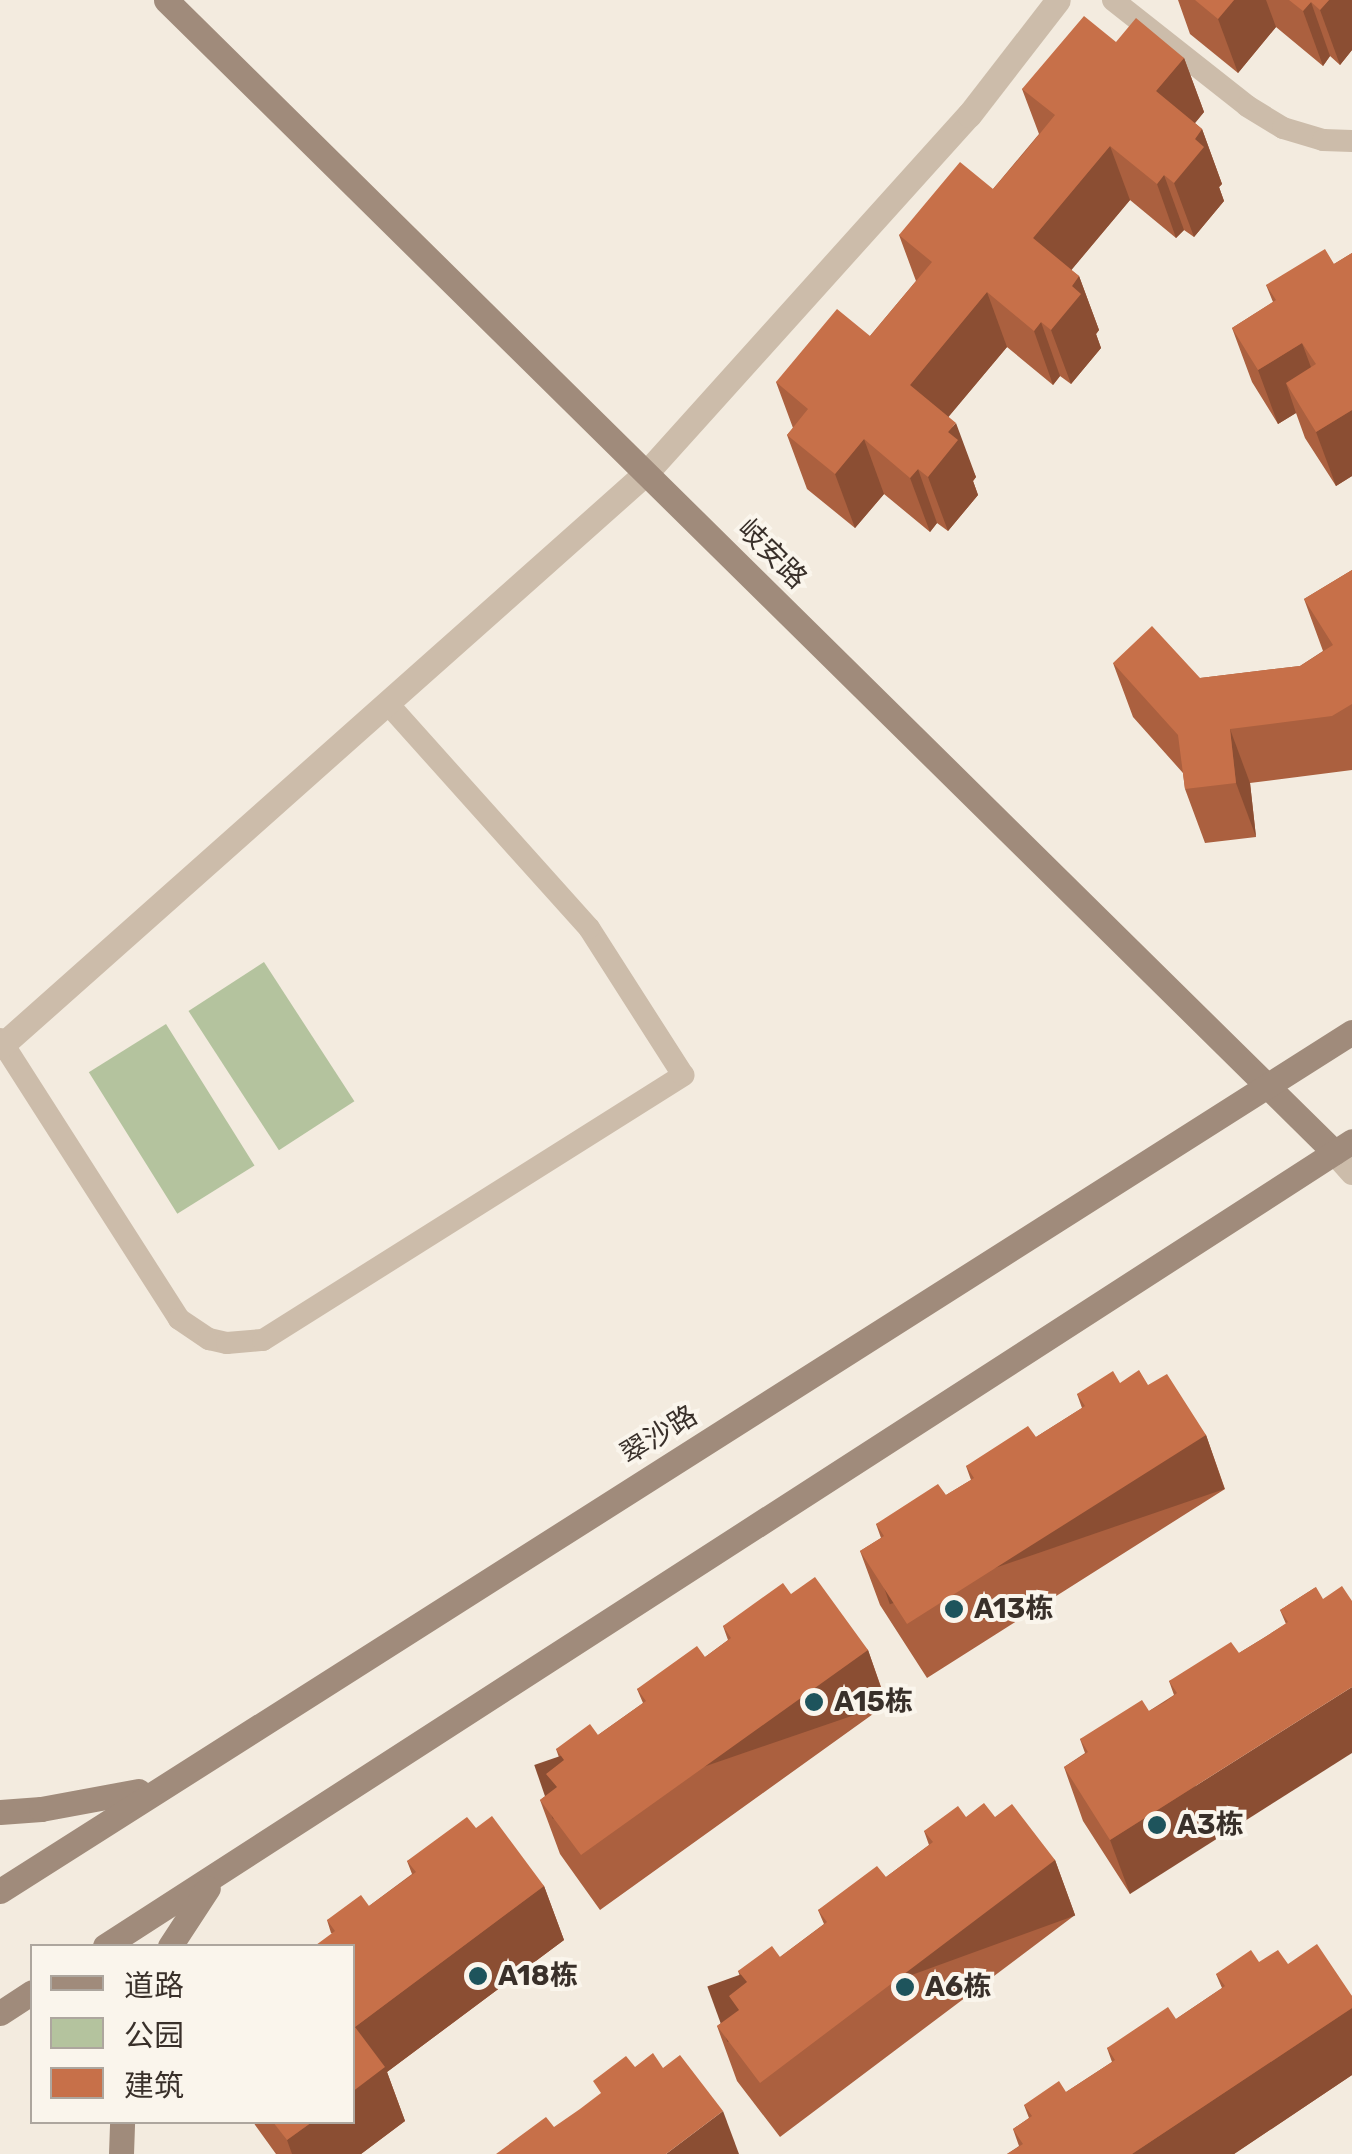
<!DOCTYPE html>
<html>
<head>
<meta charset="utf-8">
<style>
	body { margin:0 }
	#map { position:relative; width:1352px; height:2154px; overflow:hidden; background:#f3ebdf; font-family:Rubik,"Noto Sans SC",sans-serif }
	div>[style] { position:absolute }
	.green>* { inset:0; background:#b4c39e; transform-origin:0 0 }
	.lane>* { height:22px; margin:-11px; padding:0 11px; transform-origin:11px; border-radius:11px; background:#ccbcaa }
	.street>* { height:25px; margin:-12.5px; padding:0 12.5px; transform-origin:12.5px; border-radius:12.5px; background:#ccbcaa }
	.secondary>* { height:25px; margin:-12.5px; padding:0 12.5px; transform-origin:12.5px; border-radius:12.5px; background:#a08b7b }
	.wall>* { inset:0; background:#ab603f }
	.shaded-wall>* { inset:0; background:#8b4e33; transform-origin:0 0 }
	.building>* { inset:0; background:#c77049 }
	.dots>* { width:28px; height:28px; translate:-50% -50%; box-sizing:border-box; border:5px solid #faf5ec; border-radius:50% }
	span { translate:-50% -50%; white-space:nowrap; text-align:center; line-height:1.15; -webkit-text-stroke:8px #faf5ec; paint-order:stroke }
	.street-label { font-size:28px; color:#39302a }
	.poi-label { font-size:28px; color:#39302a; font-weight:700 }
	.left { translate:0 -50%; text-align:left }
	.legend { position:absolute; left:30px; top:1944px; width:325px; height:180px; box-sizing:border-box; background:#faf5ec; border:2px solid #ada69e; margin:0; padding:12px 18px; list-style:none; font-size:30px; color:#39302a }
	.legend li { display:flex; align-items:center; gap:20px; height:50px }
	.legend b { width:50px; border:2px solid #ada69e }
</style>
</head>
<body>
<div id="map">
	<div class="green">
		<div style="left:264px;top:962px;width:166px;height:90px;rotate:57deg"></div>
		<div style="left:166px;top:1024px;width:167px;height:91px;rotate:58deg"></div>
	</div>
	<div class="lane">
		<div style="left:1113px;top:0;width:171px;rotate:38.3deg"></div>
		<div style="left:1247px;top:106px;width:42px;rotate:31.4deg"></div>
		<div style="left:1283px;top:128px;width:42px;rotate:16.7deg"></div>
		<div style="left:1323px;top:140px;width:29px;rotate:2deg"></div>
		<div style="left:0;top:1039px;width:332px;rotate:57.4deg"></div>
		<div style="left:179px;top:1319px;width:36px;rotate:34deg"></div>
		<div style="left:209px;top:1339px;width:18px;rotate:13deg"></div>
		<div style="left:227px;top:1343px;width:36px;rotate:-5deg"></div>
		<div style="left:263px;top:1340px;width:497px;rotate:-32.2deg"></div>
		<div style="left:683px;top:1075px;width:174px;rotate:-122.6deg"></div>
		<div style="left:589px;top:928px;width:302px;rotate:-131.9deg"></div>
	</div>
	<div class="street">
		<div style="left:0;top:1047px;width:866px;rotate:-41.63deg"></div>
		<div style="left:647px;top:472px;width:481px;rotate:-48deg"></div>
		<div style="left:969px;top:115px;width:145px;rotate:-52.3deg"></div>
		<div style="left:1334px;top:1152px;width:27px;rotate:48deg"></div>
	</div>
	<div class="secondary">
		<div style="left:166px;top:0;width:1641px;rotate:44.6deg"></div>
		<div style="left:0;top:1812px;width:41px;rotate:-4.2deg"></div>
		<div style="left:41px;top:1809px;width:99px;rotate:-10.5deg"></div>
		<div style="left:0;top:1891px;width:1602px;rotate:-32.43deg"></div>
		<div style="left:105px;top:1946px;width:1484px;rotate:-32.84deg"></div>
		<div style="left:170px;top:1946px;width:69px;rotate:-56.8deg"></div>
		<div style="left:0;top:2013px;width:38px;rotate:-33deg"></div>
		<div style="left:121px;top:2154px;width:32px;rotate:-88deg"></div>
	</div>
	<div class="wall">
		<div style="clip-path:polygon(1178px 0,1352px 0,1352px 50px,1340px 65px,1330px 56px,1323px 66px,1276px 27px,1238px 73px,1190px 34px)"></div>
		<div style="clip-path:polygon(1116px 42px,1184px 58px,1204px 112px,1195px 123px,1202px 129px,1222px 184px,1219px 187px,1224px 201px,1194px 237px,1184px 230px,1176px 238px,1130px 200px,1071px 270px,1079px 276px,1099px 330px,1096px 334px,1101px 348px,1071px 384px,1060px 376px,1053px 385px,1007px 347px,948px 417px,976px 477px,973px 481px,978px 495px,948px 531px,937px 523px,930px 532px,884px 494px,855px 528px,807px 489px,787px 435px,793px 428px,776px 382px,870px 336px,916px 281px,899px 235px,993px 189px,1039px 134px,1022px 89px)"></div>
		<div style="clip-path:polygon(1352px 253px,1352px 476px,1336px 486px,1305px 438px,1296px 413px,1278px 424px,1252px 382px,1232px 328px,1273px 302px,1266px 285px,1334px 264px)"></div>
		<div style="clip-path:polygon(1352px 570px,1352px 770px,1250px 783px,1256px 837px,1205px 843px,1185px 789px,1183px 773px,1133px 717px,1113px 663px,1200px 678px,1300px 666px,1323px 651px,1304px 599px)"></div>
		<div style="clip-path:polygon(1120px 1383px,1148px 1385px,1206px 1435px,1225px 1489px,927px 1678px,880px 1605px,860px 1551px,881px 1538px,876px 1524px,946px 1495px,971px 1480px,966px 1466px,1036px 1437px,1082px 1408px,1077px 1394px)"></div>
		<div style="clip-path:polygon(1316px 1587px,1130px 1894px,1083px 1821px,1064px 1767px,1085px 1753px,1080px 1739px,1149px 1711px,1174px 1695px,1169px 1681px,1239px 1653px,1286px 1624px,1280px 1610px)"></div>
		<div style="clip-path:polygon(791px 1594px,868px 1650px,887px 1704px,600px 1910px,560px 1854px,540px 1800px,552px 1791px,546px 1774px,561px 1763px,556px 1749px,598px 1735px,643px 1703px,637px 1689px,705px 1657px,728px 1640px,723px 1626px)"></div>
		<div style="clip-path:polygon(966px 1817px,995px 1817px,1055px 1860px,1075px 1915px,780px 2137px,737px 2081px,717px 2026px,735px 2013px,729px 1996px,743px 1985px,738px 1971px,780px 1957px,824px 1924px,818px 1910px,886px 1877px,929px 1845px,924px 1831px)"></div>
		<div style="clip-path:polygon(476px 1828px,544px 1886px,564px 1940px,387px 2072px,405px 2121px,361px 2154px,276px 2154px,253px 2122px,352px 2122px,352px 1946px,331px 1933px,327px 1920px,369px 1906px,412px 1874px,407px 1861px)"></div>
		<div style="clip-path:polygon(1259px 1962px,1288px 1964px,1352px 1996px,1352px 2075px,1234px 2154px,1007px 2154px,1019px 2146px,1013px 2129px,1029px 2118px,1024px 2105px,1066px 2092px,1112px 2062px,1107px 2048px,1176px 2019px,1222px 1988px,1216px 1974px)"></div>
	</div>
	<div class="shaded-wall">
		<div style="clip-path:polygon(1234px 0,1266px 0,1276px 27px,1238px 73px,1218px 19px)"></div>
		<div style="clip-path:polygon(1329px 0,1352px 0,1352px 50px,1340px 65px,1320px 10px)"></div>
		<div style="clip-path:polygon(1311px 2px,1330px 56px,1323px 66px,1303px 11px)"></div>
		<div style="clip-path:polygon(1184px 58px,1204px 112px,1176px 146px,1156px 91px)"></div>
		<div style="clip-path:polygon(1202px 129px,1222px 184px,1219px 187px,1224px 201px,1194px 237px,1174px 183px,1195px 139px)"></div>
		<div style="clip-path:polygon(1110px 146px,1130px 200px,1053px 292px,1033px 238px)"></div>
		<div style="clip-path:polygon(1164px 175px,1184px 230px,1176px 238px,1157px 184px)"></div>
		<div style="clip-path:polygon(1079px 276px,1099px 330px,1096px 334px,1101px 348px,1071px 384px,1051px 330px,1072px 286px)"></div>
		<div style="clip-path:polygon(987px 292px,1007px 347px,930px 439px,910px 385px)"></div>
		<div style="clip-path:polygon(1041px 322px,1060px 376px,1053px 385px,1034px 331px)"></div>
		<div style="clip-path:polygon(1302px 343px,1322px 397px,1286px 383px,1296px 413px,1278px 424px,1258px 370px)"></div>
		<div style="clip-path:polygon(1352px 410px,1352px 476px,1336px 486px,1316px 432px)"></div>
		<div style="clip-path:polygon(956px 423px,976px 477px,973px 481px,978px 495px,948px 531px,928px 477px,948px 432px)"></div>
		<div style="clip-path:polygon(864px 439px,884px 494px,855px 528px,835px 474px)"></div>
		<div style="clip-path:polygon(918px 469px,937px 523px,930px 532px,910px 478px)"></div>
		<div style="clip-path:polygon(1230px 729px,1250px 783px,1256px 837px,1236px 783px)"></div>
		<div style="left:1206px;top:1435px;width:57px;height:354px;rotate:71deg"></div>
		<div style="left:868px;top:1650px;width:57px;height:353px;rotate:71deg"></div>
		<div style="clip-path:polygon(1352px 1687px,1352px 1753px,1130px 1894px,1110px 1840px)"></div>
		<div style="left:1055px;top:1860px;width:59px;height:370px;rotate:70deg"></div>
		<div style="clip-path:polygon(544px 1886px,564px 1940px,387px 2072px,405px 2121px,361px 2154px,292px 2154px,287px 2140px,312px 2122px,352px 2122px,355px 2027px)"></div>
		<div style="clip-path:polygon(1352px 2008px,1352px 2075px,1234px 2154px,1132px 2154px)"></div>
		<div style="clip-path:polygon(723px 2111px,739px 2154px,666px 2154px)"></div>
	</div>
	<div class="building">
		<div style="clip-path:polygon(1195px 0,1234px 0,1218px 19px)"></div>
		<div style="clip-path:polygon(1289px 0,1329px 0,1320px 10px,1311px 2px,1303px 11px)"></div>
		<div style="clip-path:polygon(1084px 16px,1116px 42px,1136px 18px,1184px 58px,1156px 91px,1202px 129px,1195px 139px,1204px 147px,1174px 183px,1164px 175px,1157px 184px,1110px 146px,1033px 238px,1079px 276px,1072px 286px,1081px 294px,1051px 330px,1041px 322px,1034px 331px,987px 292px,910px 385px,956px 423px,948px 432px,958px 440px,928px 477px,918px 469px,910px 478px,864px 439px,835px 474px,787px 435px,808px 409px,776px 382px,837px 309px,870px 336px,932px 262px,899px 235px,960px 162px,993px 189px,1024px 153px,1055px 115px,1022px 89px)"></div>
		<div style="clip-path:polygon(1325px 249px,1334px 264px,1352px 253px,1352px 410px,1316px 432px,1286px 383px,1316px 364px,1302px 343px,1258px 370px,1232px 328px,1276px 300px,1266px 285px)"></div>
		<div style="clip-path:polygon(1352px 570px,1352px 704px,1332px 716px,1230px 729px,1236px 783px,1185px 789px,1178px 735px,1113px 663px,1152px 626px,1200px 678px,1300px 666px,1333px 645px,1304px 599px)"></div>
		<div style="clip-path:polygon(1139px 1370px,1148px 1385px,1167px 1374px,1206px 1435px,907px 1624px,860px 1551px,884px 1536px,876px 1524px,938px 1484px,946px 1495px,974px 1478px,966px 1466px,1028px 1426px,1036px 1437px,1085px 1406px,1077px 1394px,1113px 1371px,1120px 1383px)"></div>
		<div style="clip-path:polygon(815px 1577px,868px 1650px,581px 1855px,540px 1800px,557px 1787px,546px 1774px,564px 1760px,556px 1749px,590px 1724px,598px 1735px,646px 1701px,637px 1689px,697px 1646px,705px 1657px,731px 1638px,723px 1626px,783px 1583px,791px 1594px)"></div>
		<div style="clip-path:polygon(1342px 1586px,1352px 1601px,1352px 1687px,1110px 1840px,1064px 1767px,1088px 1752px,1080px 1739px,1142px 1700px,1149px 1711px,1165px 1702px,1177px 1693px,1169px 1681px,1231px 1642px,1239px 1653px,1262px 1639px,1288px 1622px,1280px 1610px,1316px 1587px,1323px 1599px)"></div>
		<div style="clip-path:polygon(984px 1803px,995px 1817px,1012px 1804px,1055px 1860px,760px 2083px,717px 2026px,739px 2010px,729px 1996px,747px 1982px,738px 1971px,772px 1946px,780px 1957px,827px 1922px,818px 1910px,877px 1866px,886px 1877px,933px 1842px,924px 1831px,958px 1806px,966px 1817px)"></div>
		<div style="clip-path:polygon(492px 1816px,544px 1886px,355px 2027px,385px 2067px,352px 2092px,352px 1946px,318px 1946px,316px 1945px,335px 1931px,327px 1920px,361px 1895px,369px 1906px,395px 1887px,416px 1872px,407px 1861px,467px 1817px,476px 1828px)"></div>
		<div style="clip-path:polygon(1317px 1944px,1352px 1996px,1352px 2008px,1132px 2154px,1007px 2154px,1023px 2144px,1013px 2129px,1032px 2116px,1024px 2105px,1059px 2081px,1066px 2092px,1115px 2060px,1107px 2048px,1168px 2007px,1176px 2019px,1225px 1986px,1216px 1974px,1251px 1950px,1259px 1962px,1278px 1950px,1288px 1964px)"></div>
		<div style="clip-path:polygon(653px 2053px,663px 2068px,680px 2055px,723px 2111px,666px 2154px,496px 2154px,546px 2117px,554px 2127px,580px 2109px,601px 2093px,593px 2081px,626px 2056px,635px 2067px)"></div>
		<div style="clip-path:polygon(273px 2122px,312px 2122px,287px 2140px)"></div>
	</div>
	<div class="dots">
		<div style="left:954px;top:1609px;background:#1e545c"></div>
		<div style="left:814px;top:1702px;background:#1e545c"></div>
		<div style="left:1157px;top:1825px;background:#1e545c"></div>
		<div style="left:478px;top:1976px;background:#1e545c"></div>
		<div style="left:905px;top:1987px;background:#1e545c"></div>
	</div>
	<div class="street-label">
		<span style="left:772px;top:554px;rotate:45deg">岐安路</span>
		<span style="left:659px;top:1435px;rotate:-32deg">翠沙路</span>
	</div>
	<div class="poi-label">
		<span class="left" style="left:974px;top:1609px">A13栋</span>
		<span class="left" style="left:834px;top:1702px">A15栋</span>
		<span class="left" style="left:1177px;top:1825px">A3栋</span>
		<span class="left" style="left:498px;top:1976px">A18栋</span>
		<span class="left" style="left:925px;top:1987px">A6栋</span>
	</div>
	<ul class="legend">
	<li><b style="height:12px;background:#a08b7b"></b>道路</li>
	<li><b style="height:28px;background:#b4c39e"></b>公园</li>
	<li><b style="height:28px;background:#c77049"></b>建筑</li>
	</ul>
</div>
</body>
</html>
